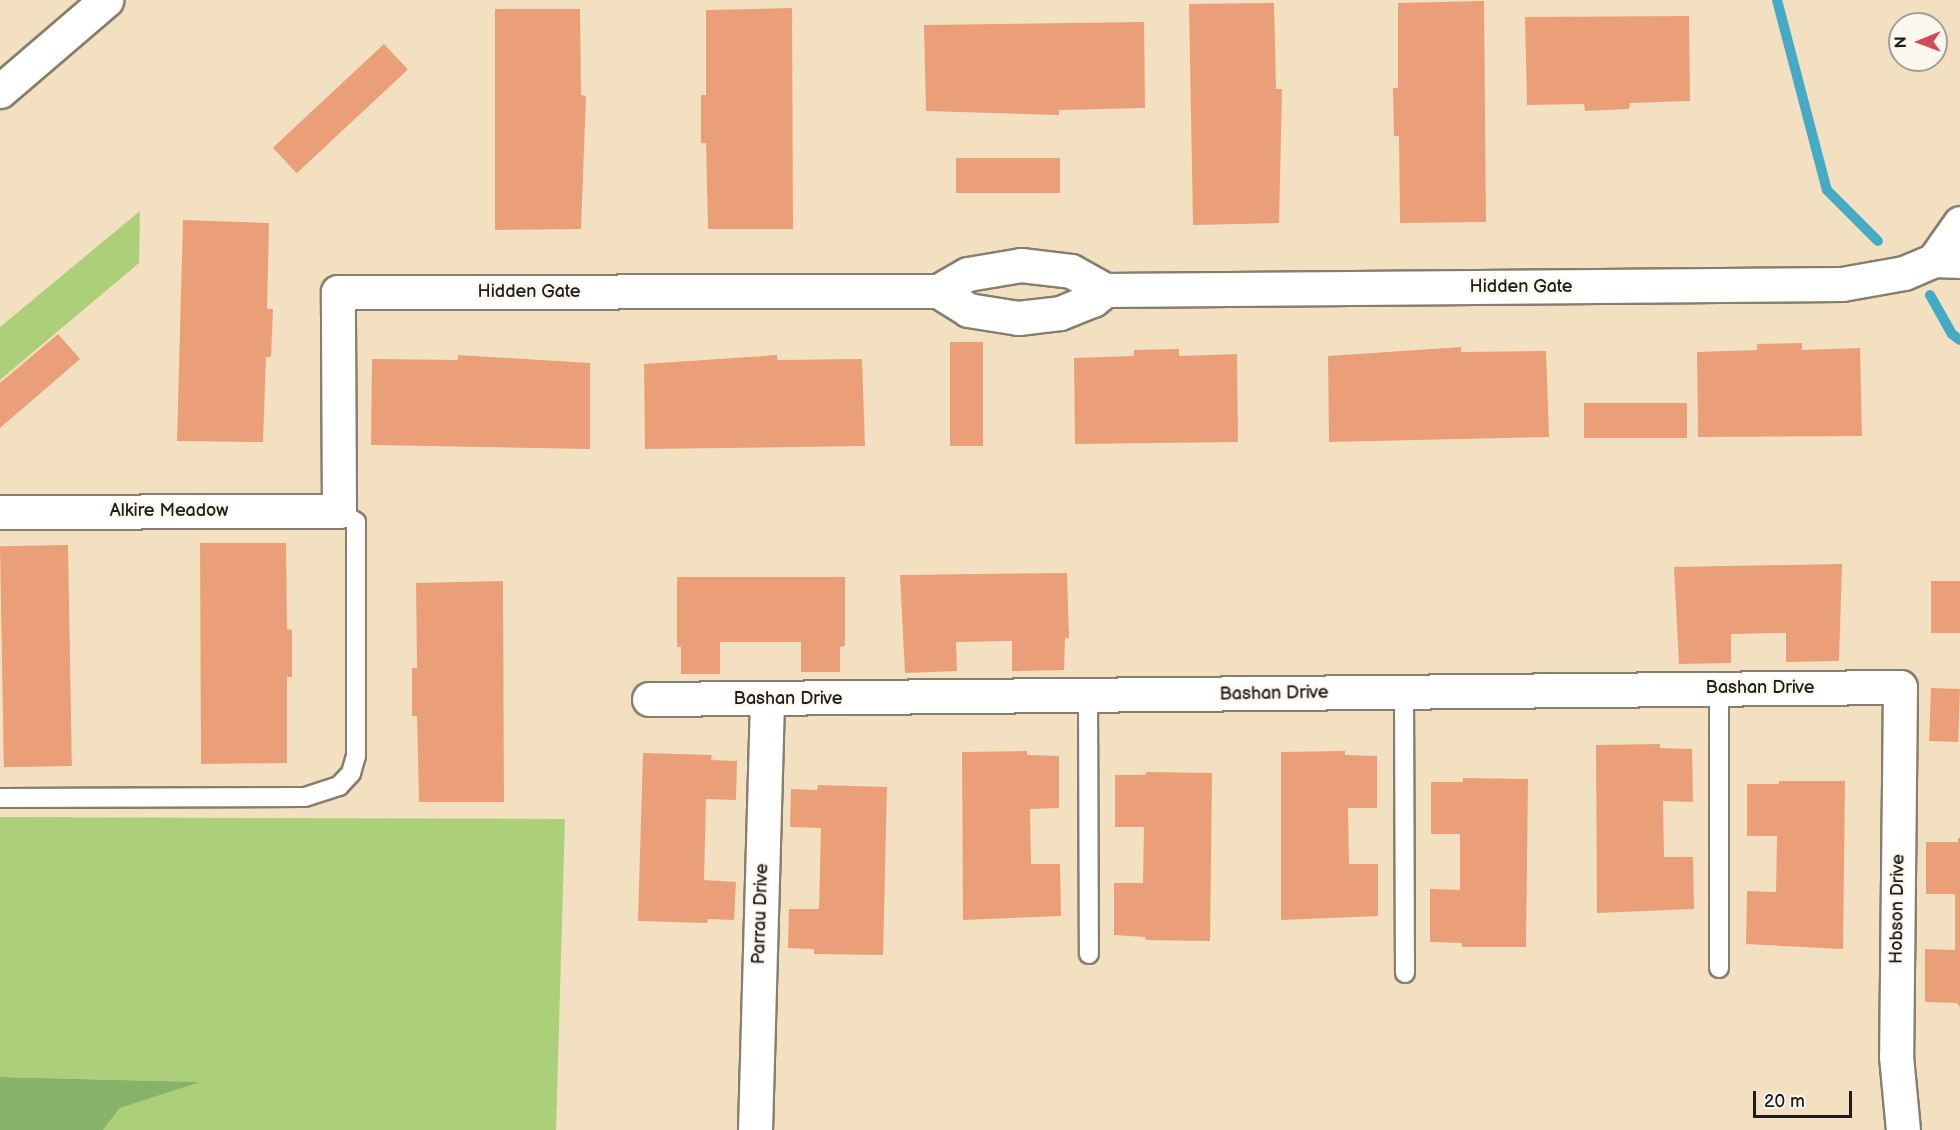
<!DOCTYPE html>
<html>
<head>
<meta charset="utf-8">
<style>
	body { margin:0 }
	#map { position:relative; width:1960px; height:1130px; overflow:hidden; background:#f2e0c1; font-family:"Balsamiq Sans",sans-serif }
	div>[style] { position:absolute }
	.green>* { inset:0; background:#abd079 }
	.forest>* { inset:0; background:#88b269 }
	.stream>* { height:10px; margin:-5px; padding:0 5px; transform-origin:5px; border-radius:5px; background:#46a9c6 }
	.building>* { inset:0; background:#eb9f79; transform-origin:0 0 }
	.roads { filter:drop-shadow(2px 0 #877e6e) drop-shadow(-2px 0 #877e6e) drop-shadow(0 2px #877e6e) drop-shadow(0 -2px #877e6e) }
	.lane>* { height:18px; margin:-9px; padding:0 9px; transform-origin:9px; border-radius:9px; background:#fff }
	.street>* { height:33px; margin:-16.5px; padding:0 16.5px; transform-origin:16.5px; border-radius:16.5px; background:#fff }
	.highway>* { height:33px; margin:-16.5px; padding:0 16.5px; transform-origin:16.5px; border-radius:16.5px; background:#fff }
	span { translate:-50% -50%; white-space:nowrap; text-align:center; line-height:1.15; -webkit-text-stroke:5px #fbf7ec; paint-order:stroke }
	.street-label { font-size:18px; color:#1c1c1c }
	.north { position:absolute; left:1888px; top:12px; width:60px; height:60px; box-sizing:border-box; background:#fbf7ec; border:2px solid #a29f99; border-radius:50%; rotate:269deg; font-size:16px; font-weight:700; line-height:24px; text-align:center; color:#1c1c1c }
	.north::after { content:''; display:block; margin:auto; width:21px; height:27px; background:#d1495b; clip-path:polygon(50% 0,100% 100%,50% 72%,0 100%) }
	.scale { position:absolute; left:1753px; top:1091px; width:99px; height:27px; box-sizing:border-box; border:3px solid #1c1c1c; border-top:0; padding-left:8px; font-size:18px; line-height:21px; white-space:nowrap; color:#1c1c1c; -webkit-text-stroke:4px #fbf7ec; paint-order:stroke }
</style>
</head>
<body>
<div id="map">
	<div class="green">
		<div style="clip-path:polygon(140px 211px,139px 263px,0 380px,0 327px)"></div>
		<div style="clip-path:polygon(0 817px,565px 819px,556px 1130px,103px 1130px,120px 1108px,198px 1082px,0 1077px)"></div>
	</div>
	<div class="forest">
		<div style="clip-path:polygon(0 1077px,200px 1082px,120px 1108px,103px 1130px,0 1130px)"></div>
	</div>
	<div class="stream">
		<div style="left:1777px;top:0;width:196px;rotate:75.3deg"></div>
		<div style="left:1827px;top:190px;width:72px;rotate:45deg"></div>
		<div style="left:1930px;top:295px;width:45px;rotate:60.6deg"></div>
		<div style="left:1952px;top:334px;width:10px;rotate:37deg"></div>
	</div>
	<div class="building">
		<div style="clip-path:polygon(1484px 1px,1486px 222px,1400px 223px,1399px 136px,1394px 136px,1393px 88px,1398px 88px,1398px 3px)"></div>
		<div style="clip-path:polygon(1274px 3px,1276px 89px,1282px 89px,1279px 223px,1193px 225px,1189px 4px)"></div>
		<div style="clip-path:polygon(792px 8px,793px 229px,708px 229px,706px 143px,701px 143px,701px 95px,706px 95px,706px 10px)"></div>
		<div style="clip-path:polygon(495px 9px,580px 9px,581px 95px,586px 96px,581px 229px,495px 230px)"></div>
		<div style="clip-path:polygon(1689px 16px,1690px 101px,1630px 103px,1629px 109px,1585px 111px,1584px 104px,1527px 105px,1525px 17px)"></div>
		<div style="clip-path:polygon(1144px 22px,1145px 108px,1059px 110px,1059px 115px,926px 111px,924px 25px)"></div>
		<div style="left:384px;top:44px;width:35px;height:152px;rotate:47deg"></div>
		<div style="left:1060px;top:158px;width:35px;height:104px;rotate:90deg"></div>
		<div style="clip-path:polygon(183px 220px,269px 223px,267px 309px,273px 309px,271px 357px,266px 357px,263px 442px,177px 441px)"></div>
		<div style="clip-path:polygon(58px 334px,80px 359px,0 428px,0 383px)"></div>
		<div style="left:950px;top:342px;width:33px;height:104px"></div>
		<div style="clip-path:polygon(1802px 343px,1802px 350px,1860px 348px,1862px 436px,1698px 437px,1697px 352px,1757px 350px,1757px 344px)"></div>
		<div style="clip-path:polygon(1461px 347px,1461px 352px,1546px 351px,1549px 437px,1329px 442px,1328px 356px)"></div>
		<div style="clip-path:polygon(1179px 349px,1179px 356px,1237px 354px,1238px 442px,1075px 444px,1074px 358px,1134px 356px,1134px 350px)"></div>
		<div style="clip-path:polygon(458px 355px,590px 363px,590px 449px,371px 445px,372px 359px,458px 360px)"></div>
		<div style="clip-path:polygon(777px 355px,777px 360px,862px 359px,865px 446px,645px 449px,644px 364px)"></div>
		<div style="left:1687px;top:403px;width:35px;height:103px;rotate:90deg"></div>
		<div style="clip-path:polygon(200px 543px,286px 543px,287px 629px,292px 630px,292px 677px,287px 677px,287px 763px,201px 764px)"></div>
		<div style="left:68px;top:545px;width:221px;height:68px;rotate:89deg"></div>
		<div style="clip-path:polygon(1842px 564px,1839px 661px,1786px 662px,1786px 633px,1731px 634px,1731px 663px,1679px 664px,1674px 567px)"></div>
		<div style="clip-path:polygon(1067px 573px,1069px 638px,1065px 638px,1064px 670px,1012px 671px,1012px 641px,956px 642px,957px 671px,905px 673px,900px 575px)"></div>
		<div style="clip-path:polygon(677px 577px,845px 577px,845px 646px,840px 647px,840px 672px,801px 672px,801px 642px,720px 642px,720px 674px,681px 674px,681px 647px,677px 647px)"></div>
		<div style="clip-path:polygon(503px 581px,504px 802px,419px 802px,417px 716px,412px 716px,412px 668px,417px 668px,416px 583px)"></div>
		<div style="left:1931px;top:581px;width:29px;height:52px"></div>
		<div style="left:1931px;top:688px;width:29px;height:53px;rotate:2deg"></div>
		<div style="clip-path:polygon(1660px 744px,1660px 748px,1692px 749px,1693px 802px,1663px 801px,1664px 857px,1693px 857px,1694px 909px,1597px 913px,1596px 745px)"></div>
		<div style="clip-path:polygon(1027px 751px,1027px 755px,1059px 756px,1059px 808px,1030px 809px,1031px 864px,1060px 864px,1061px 916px,963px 920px,962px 752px)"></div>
		<div style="clip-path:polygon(1345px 751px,1345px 755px,1377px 756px,1377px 808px,1348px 808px,1349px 864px,1378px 864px,1378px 916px,1281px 920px,1281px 752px)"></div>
		<div style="clip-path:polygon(643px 753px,712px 755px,711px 760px,737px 761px,736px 800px,706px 799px,704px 880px,736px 882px,734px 920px,708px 919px,707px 923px,638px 921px)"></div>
		<div style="clip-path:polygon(1146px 772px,1212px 773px,1210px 941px,1146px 940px,1145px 937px,1114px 935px,1114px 883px,1143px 883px,1144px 827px,1115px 827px,1115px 775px,1146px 775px)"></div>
		<div style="clip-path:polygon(1463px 778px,1528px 779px,1526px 947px,1462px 947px,1462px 943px,1430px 942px,1430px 889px,1460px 890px,1460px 834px,1431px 834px,1431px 782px,1463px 782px)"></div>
		<div style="clip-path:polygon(1779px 781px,1845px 781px,1843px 949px,1746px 944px,1747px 891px,1776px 892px,1777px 836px,1747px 836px,1747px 784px,1779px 784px)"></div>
		<div style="clip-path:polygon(818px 785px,887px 787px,883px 955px,814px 954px,814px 949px,788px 948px,789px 909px,819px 909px,821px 828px,790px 827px,791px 789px,817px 790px)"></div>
		<div style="clip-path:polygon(1958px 838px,1960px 838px,1960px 1007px,1957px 1003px,1925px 1002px,1925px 949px,1955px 950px,1955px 894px,1926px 894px,1926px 842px,1958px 842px)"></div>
	</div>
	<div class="roads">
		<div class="lane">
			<div style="left:1719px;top:688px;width:280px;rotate:90deg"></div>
			<div style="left:1404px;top:692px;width:281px;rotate:89.8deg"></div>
			<div style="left:1088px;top:697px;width:257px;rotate:89.8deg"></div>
			<div style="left:0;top:798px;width:305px;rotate:-0.2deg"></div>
			<div style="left:305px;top:797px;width:36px;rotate:-18deg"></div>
			<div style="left:339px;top:786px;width:18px;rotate:-47deg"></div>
			<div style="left:351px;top:773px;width:18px;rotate:-74deg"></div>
			<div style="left:356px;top:756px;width:234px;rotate:-90deg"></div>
			<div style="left:356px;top:522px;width:20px;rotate:-147deg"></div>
		</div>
		<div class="street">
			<div style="left:1934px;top:260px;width:45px;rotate:-54.9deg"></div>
			<div style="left:938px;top:291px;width:36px;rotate:32deg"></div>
			<div style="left:968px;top:310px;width:51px;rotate:9.1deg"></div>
			<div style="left:1018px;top:318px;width:42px;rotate:-6.8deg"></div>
			<div style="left:1060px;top:313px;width:35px;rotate:-22deg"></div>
			<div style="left:1093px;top:300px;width:16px;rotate:-40deg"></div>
			<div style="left:1105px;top:290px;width:737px;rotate:-0.47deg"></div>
			<div style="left:1842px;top:284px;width:63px;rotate:-10.1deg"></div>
			<div style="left:1904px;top:273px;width:33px;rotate:-23deg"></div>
			<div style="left:1934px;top:260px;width:26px;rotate:2deg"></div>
			<div style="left:0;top:512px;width:339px;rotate:-0.2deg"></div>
			<div style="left:339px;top:511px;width:219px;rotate:-90.3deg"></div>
			<div style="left:338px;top:292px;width:600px;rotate:-0.1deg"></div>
			<div style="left:938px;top:291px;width:34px;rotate:-30deg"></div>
			<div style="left:968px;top:274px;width:54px;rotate:-9.6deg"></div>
			<div style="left:1021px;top:265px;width:50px;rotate:6.8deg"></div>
			<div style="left:1071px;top:271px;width:39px;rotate:29deg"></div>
			<div style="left:649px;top:699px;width:1251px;rotate:-0.55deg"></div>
			<div style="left:1900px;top:687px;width:369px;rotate:90.6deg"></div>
			<div style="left:1896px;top:1056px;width:74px;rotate:84.6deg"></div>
			<div style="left:755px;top:1130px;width:431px;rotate:-88.4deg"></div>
		</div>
		<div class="highway">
			<div style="left:0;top:91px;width:140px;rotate:-40.6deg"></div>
		</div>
	</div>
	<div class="street-label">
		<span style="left:1521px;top:287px">Hidden Gate</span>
		<span style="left:529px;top:292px">Hidden Gate</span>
		<span style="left:169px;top:511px">Alkire Meadow</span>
		<span style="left:1760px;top:688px">Bashan Drive</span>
		<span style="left:1274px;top:694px;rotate:-1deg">Bashan Drive</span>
		<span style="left:788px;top:699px">Bashan Drive</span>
		<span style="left:1898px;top:909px;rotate:-89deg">Hobson Drive</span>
		<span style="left:761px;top:914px;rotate:-88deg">Parrau Drive</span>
	</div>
	<div class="north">N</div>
	<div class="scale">20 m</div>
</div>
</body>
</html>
